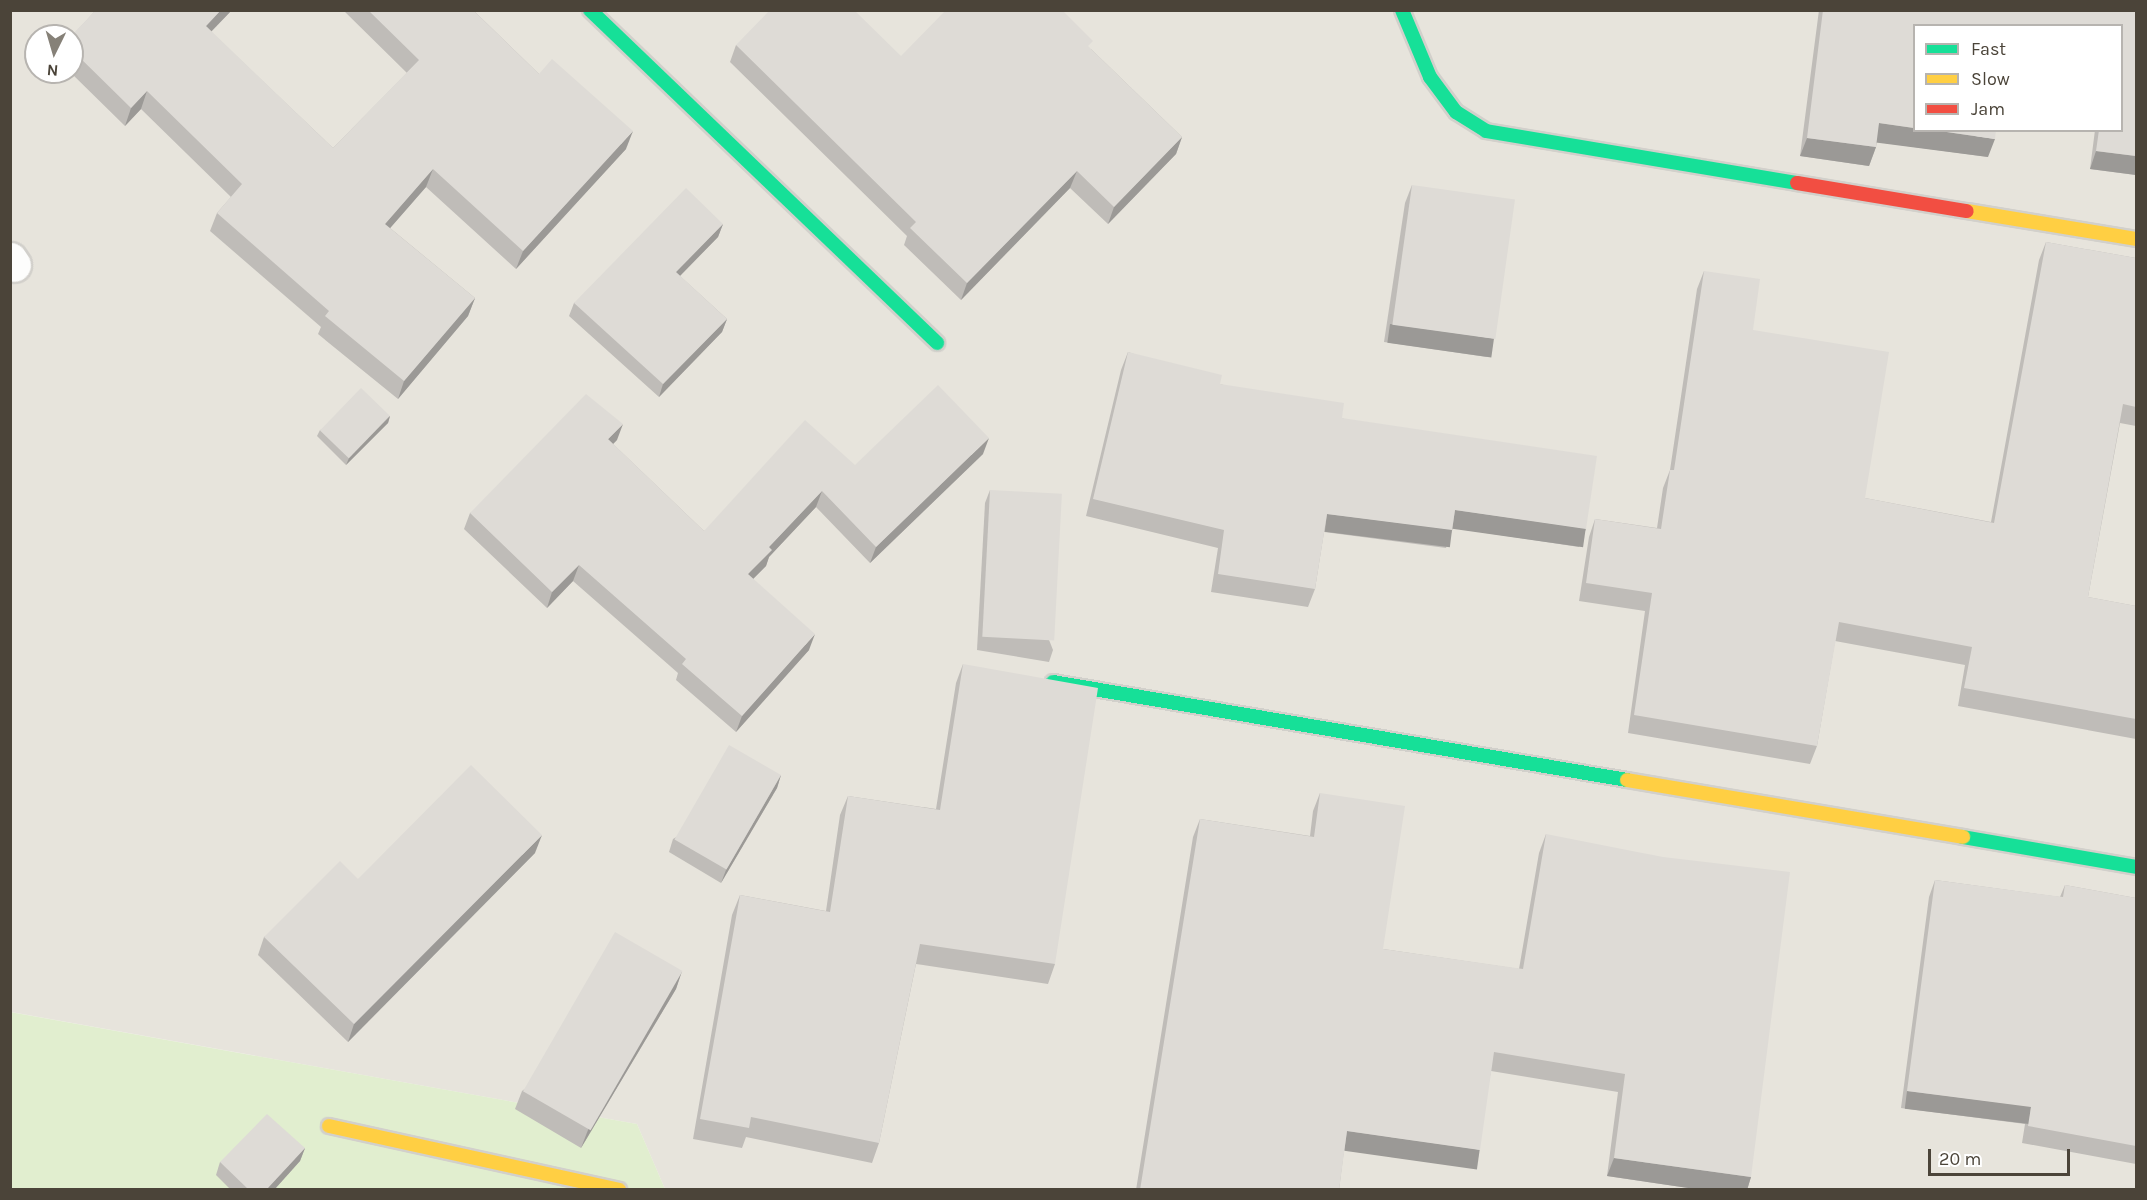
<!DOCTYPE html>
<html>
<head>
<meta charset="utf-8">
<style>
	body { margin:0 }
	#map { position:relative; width:2147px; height:1200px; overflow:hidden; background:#f4f2ee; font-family:Karla,sans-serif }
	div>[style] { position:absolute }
	.residential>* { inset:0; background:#e7e4dc }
	.green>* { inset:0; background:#e1eecf }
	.roads { filter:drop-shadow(2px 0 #d2d0cb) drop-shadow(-2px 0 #d2d0cb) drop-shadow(0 2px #d2d0cb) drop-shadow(0 -2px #d2d0cb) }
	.street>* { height:33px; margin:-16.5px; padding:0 16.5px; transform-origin:16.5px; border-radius:16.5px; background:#fdfdfc }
	.fast>* { height:14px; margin:-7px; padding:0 7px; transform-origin:7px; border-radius:7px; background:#16e098 }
	.slow>* { height:14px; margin:-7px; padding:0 7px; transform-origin:7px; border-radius:7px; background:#ffcf43 }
	.jam>* { height:14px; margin:-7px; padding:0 7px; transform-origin:7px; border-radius:7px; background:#f24e42 }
	.wall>* { inset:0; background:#bfbcb8 }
	.shaded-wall>* { inset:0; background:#9b9996; transform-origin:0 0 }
	.building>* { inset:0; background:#dedbd6; transform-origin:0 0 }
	span { translate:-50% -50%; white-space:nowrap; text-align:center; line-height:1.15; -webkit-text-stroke:5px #fff; paint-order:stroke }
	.frame { position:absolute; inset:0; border:12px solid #4b4439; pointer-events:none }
	.legend { position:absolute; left:1913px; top:24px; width:210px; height:108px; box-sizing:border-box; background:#fff; border:2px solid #b7b4b0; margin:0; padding:8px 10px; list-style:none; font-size:18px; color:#4b4439 }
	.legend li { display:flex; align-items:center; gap:12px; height:30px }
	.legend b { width:30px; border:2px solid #b7b4b0 }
	.north { position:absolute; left:24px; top:24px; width:60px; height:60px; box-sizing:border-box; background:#fff; border:2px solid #b7b4b0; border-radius:50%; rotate:185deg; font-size:16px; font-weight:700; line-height:24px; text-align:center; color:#4b4439 }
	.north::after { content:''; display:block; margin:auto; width:21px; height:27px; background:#868178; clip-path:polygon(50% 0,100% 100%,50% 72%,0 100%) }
	.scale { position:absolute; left:1928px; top:1149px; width:142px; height:27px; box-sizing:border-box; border:3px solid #4b4439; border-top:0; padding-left:8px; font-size:18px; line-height:21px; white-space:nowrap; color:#4b4439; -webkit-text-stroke:4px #fff; paint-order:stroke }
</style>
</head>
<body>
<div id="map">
	<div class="residential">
		<div style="clip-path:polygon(evenodd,10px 11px,2136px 11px,2136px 1189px,665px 1189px,637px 1124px,11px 1012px,10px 11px,1914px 26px,2122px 26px,2122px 130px,1914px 130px,1914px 26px,10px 11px,36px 36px,72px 36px,72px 72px,36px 72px,36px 36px)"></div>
	</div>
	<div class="green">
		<div style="clip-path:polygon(10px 1012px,637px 1124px,665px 1189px,11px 1189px)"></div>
	</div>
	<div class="roads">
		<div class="street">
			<div style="left:10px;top:259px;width:7px;rotate:56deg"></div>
		</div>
		<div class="fast">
			<div style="left:590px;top:10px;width:481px;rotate:43.8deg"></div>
			<div style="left:1402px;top:10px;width:73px;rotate:67.3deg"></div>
			<div style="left:1430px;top:77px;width:44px;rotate:53.4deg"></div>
			<div style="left:1456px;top:112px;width:36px;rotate:32deg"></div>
			<div style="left:1486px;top:131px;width:315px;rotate:9.5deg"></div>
			<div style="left:1053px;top:682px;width:582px;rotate:9.69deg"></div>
			<div style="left:1963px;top:837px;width:176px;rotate:9.8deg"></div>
		</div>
		<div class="slow">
			<div style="left:1967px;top:211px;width:171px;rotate:9.4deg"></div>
			<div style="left:1627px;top:780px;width:341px;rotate:9.6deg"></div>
			<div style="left:329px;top:1126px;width:297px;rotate:12.4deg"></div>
		</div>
		<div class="jam">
			<div style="left:1797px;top:183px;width:172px;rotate:9.4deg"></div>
		</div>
	</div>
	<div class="wall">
		<div style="clip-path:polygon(96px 10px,232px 10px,211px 32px,333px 148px,407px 73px,343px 10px,473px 10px,539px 74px,626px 149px,516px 269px,426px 187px,390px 228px,475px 298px,468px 316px,398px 399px,318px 334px,321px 327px,210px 231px,217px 213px,231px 197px,141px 109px,125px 126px,70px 72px,72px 72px,72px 36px)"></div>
		<div style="clip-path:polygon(1819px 10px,2136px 10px,2136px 175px,2090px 169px,2095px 130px,2121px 130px,2121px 26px,1914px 26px,1988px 157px,1877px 142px,1876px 147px,1869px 166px,1800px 156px)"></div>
		<div style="clip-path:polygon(736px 45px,901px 56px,1091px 49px,1182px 137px,1176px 154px,1108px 224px,1070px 188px,961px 300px,904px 245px,907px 236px,730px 62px)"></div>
		<div style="clip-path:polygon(1412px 185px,1487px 357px,1384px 342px,1405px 203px)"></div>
		<div style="clip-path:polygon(723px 224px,718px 237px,680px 276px,727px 319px,722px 332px,659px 397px,569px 316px,574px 303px)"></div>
		<div style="clip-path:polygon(2046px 242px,2136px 258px,2136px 426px,2120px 423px,2088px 597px,2136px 606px,2136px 739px,1958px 706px,1965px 665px,1835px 641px,1817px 746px,1810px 764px,1628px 733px,1645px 611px,1579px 601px,1589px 537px,1595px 519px,1657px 528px,1663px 488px,1670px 470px,1697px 289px,1704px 271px,1753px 330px,1865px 498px,1991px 522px,2039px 260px)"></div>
		<div style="clip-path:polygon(1128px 352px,1220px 384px,1342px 418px,1586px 529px,1579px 547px,1453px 528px,1446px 548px,1324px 532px,1315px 589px,1308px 607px,1211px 592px,1218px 548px,1086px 516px,1121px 370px)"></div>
		<div style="clip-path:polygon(390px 416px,388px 423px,346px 465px,317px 436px,320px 430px)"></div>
		<div style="clip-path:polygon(617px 440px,613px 444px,704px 531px,855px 465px,983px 454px,870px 563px,816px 507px,769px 557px,766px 566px,753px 579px,809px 650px,736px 732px,676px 680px,678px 673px,573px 581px,547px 608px,464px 529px,470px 513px)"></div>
		<div style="clip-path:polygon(990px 490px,1053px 650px,1049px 662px,977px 650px,985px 503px)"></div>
		<div style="clip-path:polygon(963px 664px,1055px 964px,1048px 984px,916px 964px,879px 1143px,872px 1163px,746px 1137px,742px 1148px,693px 1139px,732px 915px,740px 895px,826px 911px,840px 815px,848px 796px,936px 809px,956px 683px)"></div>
		<div style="clip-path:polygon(781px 775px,777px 788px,721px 883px,669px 852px,673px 839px)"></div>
		<div style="clip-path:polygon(1320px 793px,1383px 949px,1519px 969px,1539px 853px,1546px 834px,1751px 1177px,1747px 1190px,1702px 1190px,1607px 1176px,1618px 1092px,1491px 1071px,1473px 1168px,1344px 1150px,1339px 1190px,1136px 1190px,1193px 837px,1200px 819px,1310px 836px,1313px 811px)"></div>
		<div style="clip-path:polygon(535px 853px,348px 1042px,258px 955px,264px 937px,358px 879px)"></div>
		<div style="clip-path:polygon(1935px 880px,2060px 897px,2065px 885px,2136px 898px,2136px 1164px,2022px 1143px,2025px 1124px,1901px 1108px,1929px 897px)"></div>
		<div style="clip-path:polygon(682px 971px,676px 989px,581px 1148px,515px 1109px,522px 1091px)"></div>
		<div style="clip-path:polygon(305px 1148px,300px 1161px,274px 1190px,231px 1190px,216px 1175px,220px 1162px)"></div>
	</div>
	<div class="shaded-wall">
		<div style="clip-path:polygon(221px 10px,232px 10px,199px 44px,206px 26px)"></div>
		<div style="clip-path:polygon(147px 91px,141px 109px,125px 126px,131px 108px)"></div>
		<div style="clip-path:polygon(1879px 123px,1914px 128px,1914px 130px,1933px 130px,1995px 139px,1988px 157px,1872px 142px)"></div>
		<div style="clip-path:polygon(633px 131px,626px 149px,516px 269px,523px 251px)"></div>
		<div style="clip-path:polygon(1182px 137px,1176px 154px,1108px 224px,1114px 207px)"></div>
		<div style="clip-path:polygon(1807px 138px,1876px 147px,1869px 166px,1800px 156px)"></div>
		<div style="clip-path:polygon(2096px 151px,2136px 156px,2136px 175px,2090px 169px)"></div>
		<div style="clip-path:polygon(433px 169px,426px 187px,378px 242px,385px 224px)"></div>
		<div style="clip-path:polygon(1077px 171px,1070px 188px,961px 300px,967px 283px)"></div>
		<div style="clip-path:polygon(723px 224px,718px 237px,672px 284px,676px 272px)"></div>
		<div style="clip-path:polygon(475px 298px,468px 316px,398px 399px,404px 381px)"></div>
		<div style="clip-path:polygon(727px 319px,722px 332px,659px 397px,663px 384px)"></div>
		<div style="left:1390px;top:324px;width:105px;height:19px;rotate:8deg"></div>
		<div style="clip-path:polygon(390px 416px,388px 423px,346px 465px,349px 458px)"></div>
		<div style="clip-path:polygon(623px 424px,617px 440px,602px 455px,608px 439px)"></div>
		<div style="clip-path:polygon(989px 438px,983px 454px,870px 563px,876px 547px)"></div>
		<div style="clip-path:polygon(822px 491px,816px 507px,769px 557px,766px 566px,742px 590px,748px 574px,769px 547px)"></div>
		<div style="left:1455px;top:510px;width:132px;height:19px;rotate:8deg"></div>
		<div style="left:1327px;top:514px;width:126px;height:18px;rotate:7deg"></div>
		<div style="clip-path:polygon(579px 565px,573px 581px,547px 608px,552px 592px)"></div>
		<div style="clip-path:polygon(815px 634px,809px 650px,736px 732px,742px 716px)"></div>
		<div style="clip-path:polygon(781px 775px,777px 788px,721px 883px,726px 870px)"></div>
		<div style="clip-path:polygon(542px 835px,535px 853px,348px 1042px,354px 1024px)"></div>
		<div style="clip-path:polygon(682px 971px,676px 989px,581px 1148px,588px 1130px)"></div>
		<div style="left:1907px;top:1091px;width:125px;height:18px;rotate:7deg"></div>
		<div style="left:1347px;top:1131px;width:134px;height:20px;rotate:8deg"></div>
		<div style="clip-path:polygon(305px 1148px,300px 1161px,274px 1190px,266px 1190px)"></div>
		<div style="clip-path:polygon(1614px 1158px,1751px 1177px,1747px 1190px,1702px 1190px,1607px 1176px)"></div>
	</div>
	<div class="building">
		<div style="clip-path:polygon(96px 10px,221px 10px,206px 26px,333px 148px,419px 60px,368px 10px,473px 10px,539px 74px,552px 59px,633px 131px,523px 251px,433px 169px,385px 224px,475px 298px,404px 381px,325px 316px,329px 311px,217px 213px,242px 184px,147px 91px,131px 108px,72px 50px,72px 36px,71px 36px)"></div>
		<div style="clip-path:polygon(770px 10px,854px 10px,901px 56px,946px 10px,1062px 10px,1093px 41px,1088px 46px,1182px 137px,1114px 207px,1077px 171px,967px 283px,910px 228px,916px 222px,736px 45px)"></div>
		<div style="clip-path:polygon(1823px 10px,2136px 10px,2136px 156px,2096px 151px,2099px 130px,2121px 130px,2121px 26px,1914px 26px,1914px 128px,1879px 123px,1876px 147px,1807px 138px)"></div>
		<div style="clip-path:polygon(1933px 130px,1996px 130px,1995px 139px)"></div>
		<div style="left:1412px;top:185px;width:104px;height:141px;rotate:8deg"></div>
		<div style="clip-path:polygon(686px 188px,723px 224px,676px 272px,727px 319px,663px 384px,574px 303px)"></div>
		<div style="clip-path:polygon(2046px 242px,2136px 258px,2136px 407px,2123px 404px,2088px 597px,2136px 606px,2136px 719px,1964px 688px,1972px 647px,1839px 622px,1817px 746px,1634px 715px,1652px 593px,1586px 583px,1595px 519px,1661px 529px,1670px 470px,1674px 470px,1704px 271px,1760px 279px,1753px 330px,1889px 352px,1865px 498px,1994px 523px)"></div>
		<div style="clip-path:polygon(1128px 352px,1222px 375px,1220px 384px,1344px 403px,1342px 418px,1597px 456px,1586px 529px,1455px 510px,1452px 530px,1327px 514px,1315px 589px,1218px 574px,1224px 530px,1093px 499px)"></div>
		<div style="clip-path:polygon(938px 385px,989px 438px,876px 547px,822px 491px,769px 547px,772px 550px,748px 574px,815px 634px,742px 716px,682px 664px,686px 659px,579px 565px,552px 592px,470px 513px,586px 394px,623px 424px,608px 439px,704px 531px,805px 420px,855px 465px)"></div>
		<div style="left:361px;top:388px;width:40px;height:59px;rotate:44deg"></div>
		<div style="left:990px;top:490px;width:72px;height:147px;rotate:3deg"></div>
		<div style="clip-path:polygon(963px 664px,1098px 688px,1055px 964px,920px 944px,879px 1143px,751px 1117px,749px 1128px,700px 1119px,740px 895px,830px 912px,848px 796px,940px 810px)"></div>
		<div style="left:729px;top:745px;width:60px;height:109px;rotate:30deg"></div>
		<div style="clip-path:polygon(471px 765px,542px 835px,354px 1024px,264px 937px,340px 861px,358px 879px)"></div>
		<div style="clip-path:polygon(1320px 793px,1405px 806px,1383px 949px,1523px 969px,1546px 834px,1663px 857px,1790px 872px,1751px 1177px,1614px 1158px,1625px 1074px,1494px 1052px,1480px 1150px,1347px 1131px,1339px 1190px,1140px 1190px,1200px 819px,1314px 837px)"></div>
		<div style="clip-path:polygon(1935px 880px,2063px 897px,2065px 885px,2136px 898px,2136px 1146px,2028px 1126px,2031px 1107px,1907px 1091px)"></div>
		<div style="left:615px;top:932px;width:78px;height:184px;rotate:30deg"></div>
		<div style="clip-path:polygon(267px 1114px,305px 1148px,266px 1190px,249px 1190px,220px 1162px)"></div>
	</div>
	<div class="frame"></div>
	<ul class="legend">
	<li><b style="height:8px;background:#16e098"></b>Fast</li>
	<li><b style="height:8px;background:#ffcf43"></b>Slow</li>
	<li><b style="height:8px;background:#f24e42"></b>Jam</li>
	</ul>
	<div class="north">N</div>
	<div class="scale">20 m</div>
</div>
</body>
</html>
